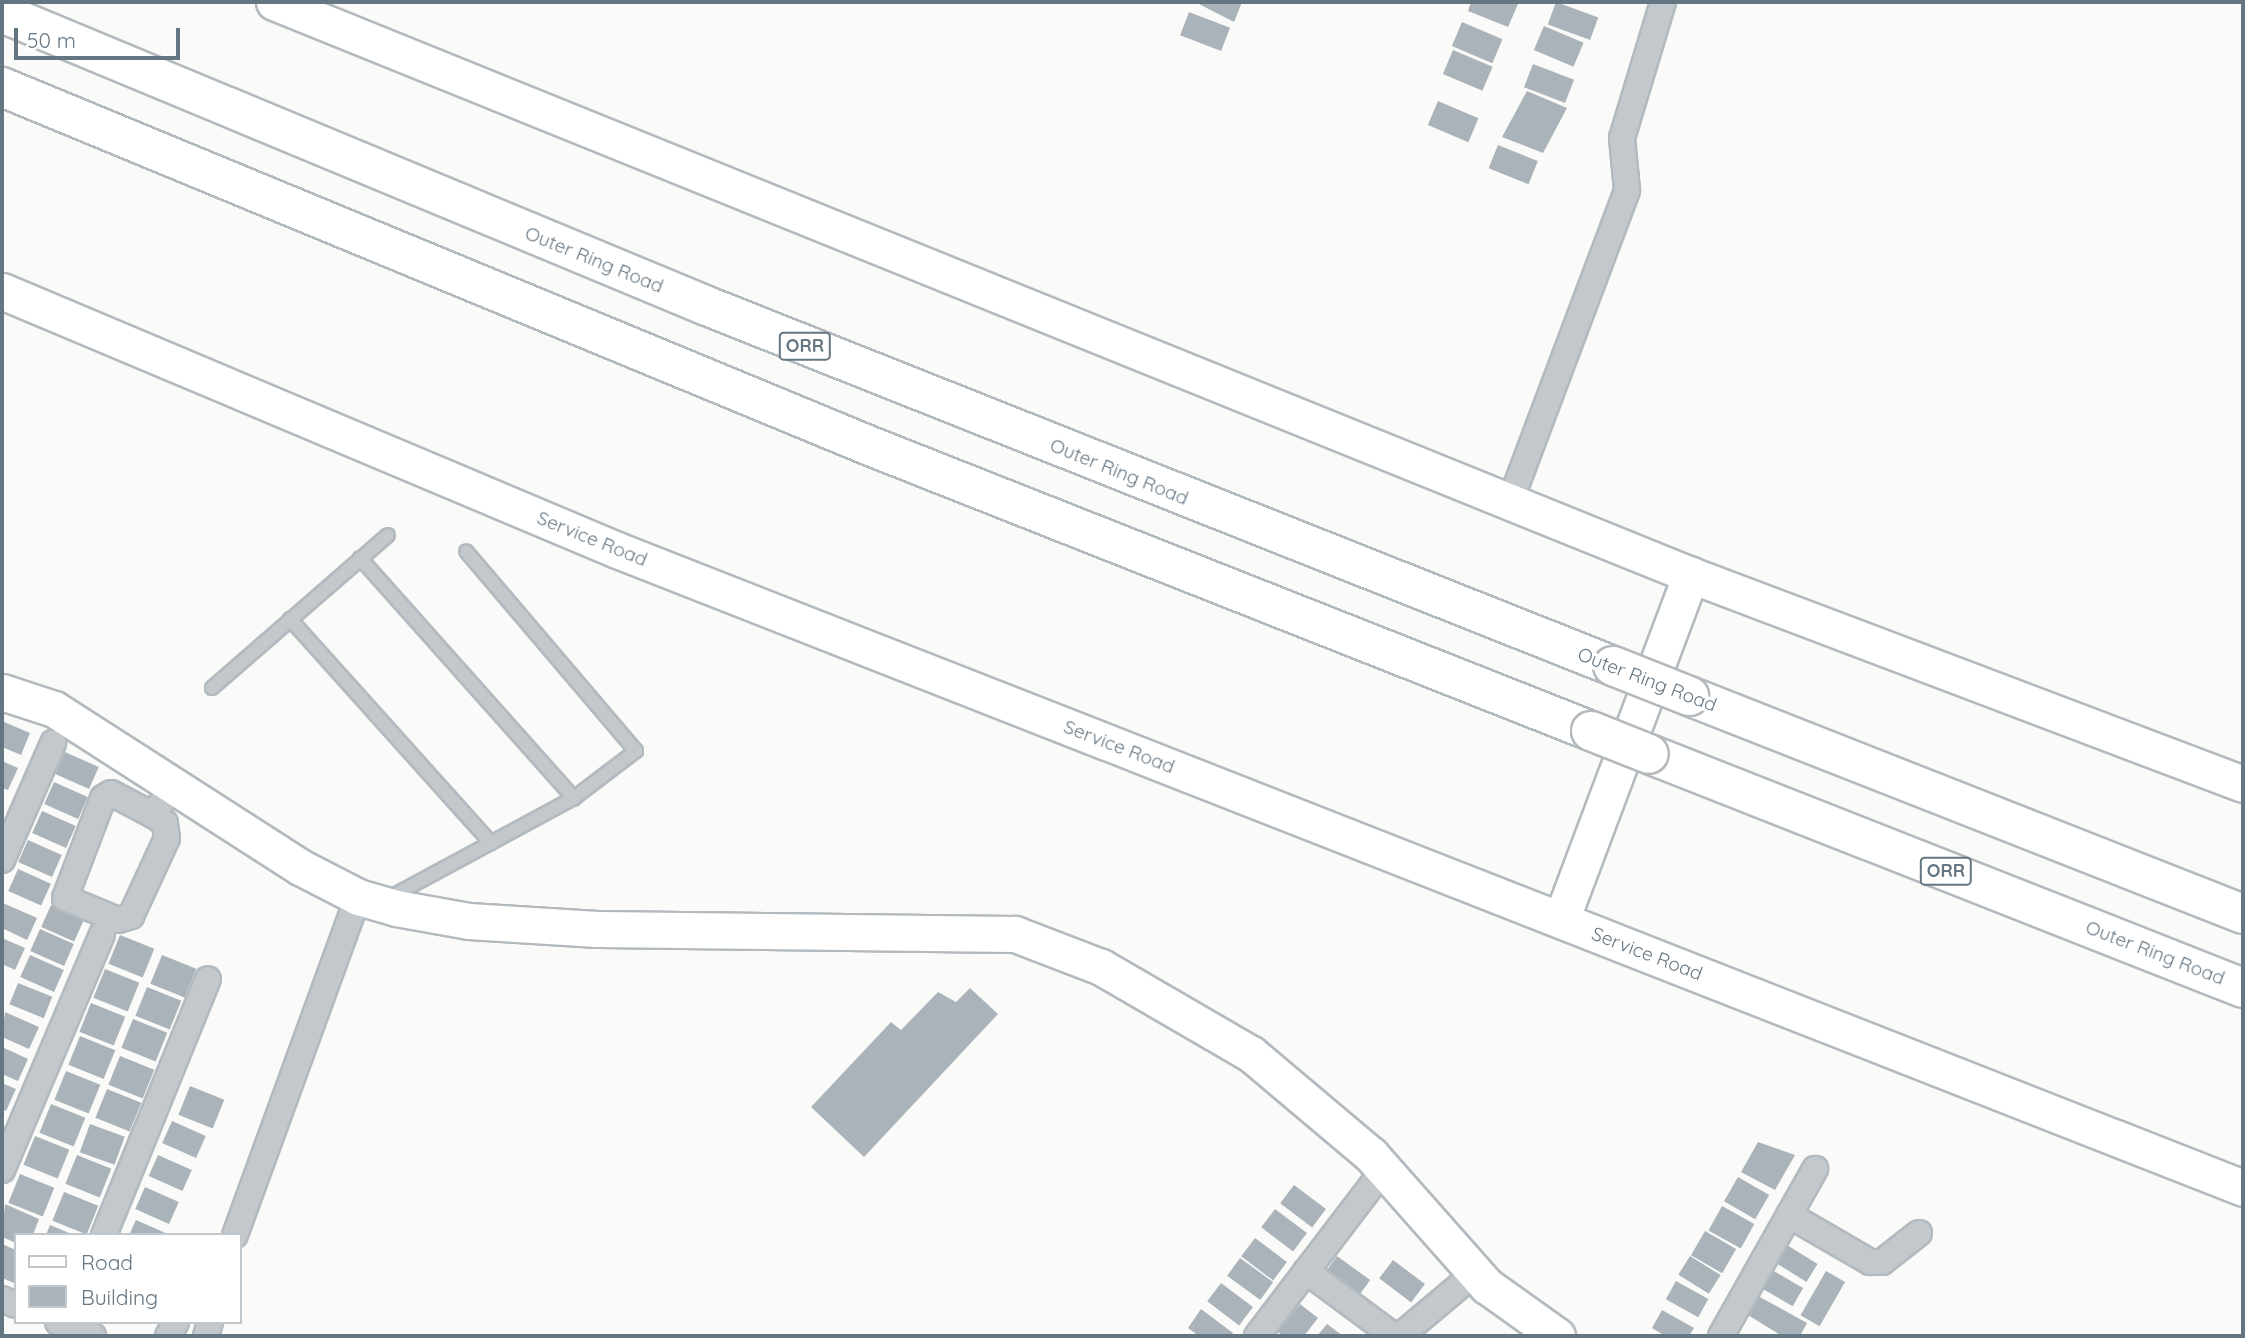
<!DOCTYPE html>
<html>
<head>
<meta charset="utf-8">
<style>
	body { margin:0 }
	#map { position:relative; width:2245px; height:1338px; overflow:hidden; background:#fafaf8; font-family:Quicksand,sans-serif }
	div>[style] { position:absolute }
	.building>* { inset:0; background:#aab3b9; transform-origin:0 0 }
	.roads { filter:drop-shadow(2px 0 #b3babf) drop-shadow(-2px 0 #b3babf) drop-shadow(0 2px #b3babf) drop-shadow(0 -2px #b3babf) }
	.lane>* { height:12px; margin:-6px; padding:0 6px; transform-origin:6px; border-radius:6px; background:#c3c8cc }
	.street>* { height:24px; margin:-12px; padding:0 12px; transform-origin:12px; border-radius:12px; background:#c3c8cc }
	.secondary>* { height:35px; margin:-17.5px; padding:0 17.5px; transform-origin:17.5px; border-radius:17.5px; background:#fff }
	.highway>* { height:38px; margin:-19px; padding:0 19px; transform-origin:19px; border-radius:19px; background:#fff }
	.bridges { filter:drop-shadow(2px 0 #b4b9bd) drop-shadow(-2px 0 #b4b9bd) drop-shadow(0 2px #b4b9bd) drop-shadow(0 -2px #b4b9bd) }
	.highway-bridge>* { height:38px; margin:-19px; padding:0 19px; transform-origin:19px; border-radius:19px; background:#fff }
	span { translate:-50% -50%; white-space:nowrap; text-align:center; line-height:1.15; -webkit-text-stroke:7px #fff; paint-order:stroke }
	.shield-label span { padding:2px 5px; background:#fff; border:2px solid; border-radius:5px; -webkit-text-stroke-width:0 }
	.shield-label { font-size:18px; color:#657683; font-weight:700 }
	.street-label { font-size:19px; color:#657683 }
	.frame { position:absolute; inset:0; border:4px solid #657683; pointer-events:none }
	.legend { position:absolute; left:14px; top:1233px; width:228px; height:91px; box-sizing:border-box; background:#fff; border:2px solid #c1c8cd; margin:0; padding:9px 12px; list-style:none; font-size:21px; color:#657683 }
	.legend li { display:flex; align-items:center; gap:14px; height:35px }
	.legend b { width:35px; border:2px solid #c1c8cd }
	.scale { position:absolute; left:14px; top:28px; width:166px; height:32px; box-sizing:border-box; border:4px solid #657683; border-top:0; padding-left:9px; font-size:21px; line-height:24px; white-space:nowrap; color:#657683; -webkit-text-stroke:5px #fff; paint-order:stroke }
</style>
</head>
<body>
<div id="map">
	<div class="building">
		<div style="clip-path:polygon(1195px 2px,1242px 2px,1234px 22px)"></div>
		<div style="clip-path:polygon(1471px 2px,1512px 2px,1518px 4px,1508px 27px,1468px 11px)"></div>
		<div style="left:1556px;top:2px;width:45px;height:24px;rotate:20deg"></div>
		<div style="left:1189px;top:12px;width:44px;height:25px;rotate:21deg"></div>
		<div style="left:1462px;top:22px;width:44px;height:26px;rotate:23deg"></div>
		<div style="left:1544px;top:26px;width:43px;height:26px;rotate:23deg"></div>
		<div style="left:1453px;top:50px;width:43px;height:26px;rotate:23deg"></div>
		<div style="left:1533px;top:64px;width:44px;height:25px;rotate:21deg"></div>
		<div style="clip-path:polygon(1527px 91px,1567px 108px,1543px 153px,1502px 137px)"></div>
		<div style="left:1438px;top:101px;width:44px;height:26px;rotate:23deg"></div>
		<div style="left:1498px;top:145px;width:43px;height:25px;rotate:22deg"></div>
		<div style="clip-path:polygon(2px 721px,30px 733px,21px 755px,2px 747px)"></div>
		<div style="left:65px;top:752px;width:37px;height:24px;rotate:24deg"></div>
		<div style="clip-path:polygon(2px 761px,18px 768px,8px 790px,2px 788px)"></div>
		<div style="left:54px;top:782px;width:37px;height:24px;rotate:24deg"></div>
		<div style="left:42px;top:811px;width:37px;height:24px;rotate:24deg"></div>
		<div style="left:28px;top:840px;width:37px;height:24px;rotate:24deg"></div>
		<div style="left:18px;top:869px;width:36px;height:24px;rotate:24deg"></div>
		<div style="clip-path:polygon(3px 903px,37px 918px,27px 940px,2px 928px)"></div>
		<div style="left:51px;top:905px;width:36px;height:24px;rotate:24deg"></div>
		<div style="left:40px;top:929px;width:37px;height:24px;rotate:24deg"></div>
		<div style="left:120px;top:935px;width:37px;height:31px;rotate:22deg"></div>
		<div style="clip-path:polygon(2px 938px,25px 948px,15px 970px,2px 964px)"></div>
		<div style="left:30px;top:955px;width:37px;height:24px;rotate:24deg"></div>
		<div style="left:162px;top:955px;width:37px;height:31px;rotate:22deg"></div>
		<div style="left:105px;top:969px;width:37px;height:31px;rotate:22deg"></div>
		<div style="left:18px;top:983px;width:37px;height:23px;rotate:22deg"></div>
		<div style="left:147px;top:987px;width:37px;height:31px;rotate:22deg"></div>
		<div style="clip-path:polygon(970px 988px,998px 1014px,864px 1157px,811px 1107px,891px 1022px,901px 1030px,938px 992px,956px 1002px)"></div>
		<div style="left:91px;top:1003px;width:37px;height:31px;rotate:22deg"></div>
		<div style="clip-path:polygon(5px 1012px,39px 1027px,29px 1049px,2px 1037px)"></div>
		<div style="left:133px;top:1019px;width:37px;height:31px;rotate:22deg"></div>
		<div style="left:80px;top:1036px;width:38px;height:31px;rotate:22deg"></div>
		<div style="clip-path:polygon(2px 1047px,28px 1059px,18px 1081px,2px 1074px)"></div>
		<div style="left:120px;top:1056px;width:37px;height:31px;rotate:22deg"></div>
		<div style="left:66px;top:1071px;width:37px;height:31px;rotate:22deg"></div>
		<div style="clip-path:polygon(2px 1083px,16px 1089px,6px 1111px,2px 1109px)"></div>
		<div style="left:190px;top:1086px;width:37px;height:31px;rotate:22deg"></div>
		<div style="left:107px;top:1089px;width:37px;height:31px;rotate:22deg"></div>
		<div style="left:51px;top:1104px;width:37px;height:31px;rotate:22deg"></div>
		<div style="left:172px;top:1121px;width:37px;height:24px;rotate:24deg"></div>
		<div style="left:90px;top:1124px;width:37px;height:30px;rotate:20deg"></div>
		<div style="left:35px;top:1136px;width:37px;height:31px;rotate:22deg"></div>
		<div style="clip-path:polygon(1758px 1142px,1795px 1155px,1775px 1190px,1741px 1172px)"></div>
		<div style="left:77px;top:1155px;width:37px;height:31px;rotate:22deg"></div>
		<div style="left:158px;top:1155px;width:37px;height:23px;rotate:24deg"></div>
		<div style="left:20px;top:1174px;width:37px;height:31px;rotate:22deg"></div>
		<div style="left:1738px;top:1177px;width:36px;height:28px;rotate:30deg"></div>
		<div style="left:1294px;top:1185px;width:40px;height:23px;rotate:37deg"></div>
		<div style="left:145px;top:1187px;width:37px;height:24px;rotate:24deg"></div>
		<div style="left:64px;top:1192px;width:37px;height:31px;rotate:22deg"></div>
		<div style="clip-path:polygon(5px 1204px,39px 1219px,33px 1235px,16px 1235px,16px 1243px,2px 1237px)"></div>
		<div style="left:1722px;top:1206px;width:37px;height:28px;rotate:29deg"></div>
		<div style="left:1275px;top:1209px;width:40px;height:23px;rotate:37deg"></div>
		<div style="clip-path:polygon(136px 1220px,170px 1235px,129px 1235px)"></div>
		<div style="clip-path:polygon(50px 1225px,74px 1235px,46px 1235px)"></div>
		<div style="left:1705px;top:1231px;width:36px;height:28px;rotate:30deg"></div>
		<div style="left:1255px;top:1238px;width:40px;height:23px;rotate:37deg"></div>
		<div style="clip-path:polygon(2px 1244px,16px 1250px,14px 1283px,2px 1278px)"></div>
		<div style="left:1787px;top:1245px;width:36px;height:21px;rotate:32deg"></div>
		<div style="left:1337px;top:1256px;width:41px;height:22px;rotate:36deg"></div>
		<div style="left:1690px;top:1256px;width:36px;height:22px;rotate:32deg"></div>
		<div style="left:1240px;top:1258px;width:41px;height:22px;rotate:36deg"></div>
		<div style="left:1393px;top:1260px;width:40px;height:23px;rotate:37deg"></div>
		<div style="left:1772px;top:1270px;width:36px;height:21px;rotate:30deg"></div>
		<div style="left:1826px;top:1271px;width:22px;height:51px;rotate:30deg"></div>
		<div style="left:1676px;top:1281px;width:37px;height:21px;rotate:29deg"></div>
		<div style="left:1221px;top:1283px;width:40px;height:23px;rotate:37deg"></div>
		<div style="clip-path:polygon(1758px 1296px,1807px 1323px,1800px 1336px,1782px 1336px,1748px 1315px)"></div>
		<div style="clip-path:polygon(1300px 1304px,1318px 1318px,1304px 1336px,1283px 1336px,1278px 1332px)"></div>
		<div style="clip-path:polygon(1201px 1309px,1233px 1333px,1231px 1336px,1199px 1336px,1188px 1328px)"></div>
		<div style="clip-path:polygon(1662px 1310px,1694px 1328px,1689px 1336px,1665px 1336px,1652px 1328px)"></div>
		<div style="clip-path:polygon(1327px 1324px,1343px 1336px,1317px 1336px)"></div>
	</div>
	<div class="roads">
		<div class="lane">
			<div style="left:360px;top:558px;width:322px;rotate:48.3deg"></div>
			<div style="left:290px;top:619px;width:301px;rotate:48.1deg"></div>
			<div style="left:212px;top:688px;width:233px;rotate:-41deg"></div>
			<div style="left:387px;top:899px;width:213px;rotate:-28.4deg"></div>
			<div style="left:574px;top:798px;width:78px;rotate:-37.2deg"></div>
			<div style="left:636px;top:751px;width:262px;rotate:-130.4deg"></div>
		</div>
		<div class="street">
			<div style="left:1510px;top:502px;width:333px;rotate:-69.4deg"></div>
			<div style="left:1627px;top:190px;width:52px;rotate:-95.5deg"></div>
			<div style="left:1622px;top:138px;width:142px;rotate:-73.2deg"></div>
			<div style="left:153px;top:815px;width:47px;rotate:-152.4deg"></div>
			<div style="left:111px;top:793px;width:9px;rotate:148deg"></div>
			<div style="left:103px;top:798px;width:107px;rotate:110.8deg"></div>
			<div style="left:65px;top:898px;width:57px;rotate:22.5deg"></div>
			<div style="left:118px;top:920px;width:14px;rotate:-17deg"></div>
			<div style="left:131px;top:916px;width:86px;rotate:-65.2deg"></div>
			<div style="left:167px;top:838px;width:15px;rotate:-98deg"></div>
			<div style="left:165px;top:823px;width:14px;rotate:-146deg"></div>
			<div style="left:153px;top:815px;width:36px;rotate:-56deg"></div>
			<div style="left:2px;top:860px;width:128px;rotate:-66.4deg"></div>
			<div style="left:2px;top:1170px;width:256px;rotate:-67deg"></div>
			<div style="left:1789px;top:1215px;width:94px;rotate:30.1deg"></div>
			<div style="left:1870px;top:1262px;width:12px"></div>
			<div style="left:1882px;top:1262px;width:47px;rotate:-38.1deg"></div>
			<div style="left:104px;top:1235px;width:276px;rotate:-67.9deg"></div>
			<div style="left:235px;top:1235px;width:360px;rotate:-70deg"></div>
			<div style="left:1306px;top:1271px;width:109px;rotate:36.5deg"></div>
			<div style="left:2px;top:1299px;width:15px;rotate:23deg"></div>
			<div style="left:58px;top:1322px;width:38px;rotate:22deg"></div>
			<div style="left:168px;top:1336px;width:16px;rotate:-60deg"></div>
			<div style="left:206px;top:1336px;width:15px;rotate:-74deg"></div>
			<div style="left:1257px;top:1336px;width:210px;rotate:-52.7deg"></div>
			<div style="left:1400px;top:1336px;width:98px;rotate:-40deg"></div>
			<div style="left:1721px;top:1336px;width:192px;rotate:-60.6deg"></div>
		</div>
		<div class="secondary">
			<div style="left:274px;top:2px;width:1528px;rotate:22.02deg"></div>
			<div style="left:1691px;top:575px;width:590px;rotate:20.74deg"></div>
			<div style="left:2px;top:291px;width:667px;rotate:22.84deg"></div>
			<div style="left:617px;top:550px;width:1747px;rotate:21.42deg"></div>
			<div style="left:2px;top:692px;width:55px;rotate:18.1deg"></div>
			<div style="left:54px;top:709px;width:292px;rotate:32.7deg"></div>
			<div style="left:300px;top:867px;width:65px;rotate:27.3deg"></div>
			<div style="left:358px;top:897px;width:40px;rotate:16deg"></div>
			<div style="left:396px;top:908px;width:74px;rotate:10.1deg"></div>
			<div style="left:469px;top:921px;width:128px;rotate:3.6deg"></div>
			<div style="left:597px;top:929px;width:418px;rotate:0.7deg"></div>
			<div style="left:1015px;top:934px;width:92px;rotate:21deg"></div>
			<div style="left:1101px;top:967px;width:173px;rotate:30.1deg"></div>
			<div style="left:1251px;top:1054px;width:157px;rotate:40.1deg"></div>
			<div style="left:1371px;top:1155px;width:175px;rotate:48.5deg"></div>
			<div style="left:1487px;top:1286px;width:86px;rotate:35.5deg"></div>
			<div style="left:1561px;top:920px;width:369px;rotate:-69.4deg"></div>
		</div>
		<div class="highway">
			<div style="left:2px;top:13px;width:763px;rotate:22.57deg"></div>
			<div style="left:707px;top:306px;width:975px;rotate:21.67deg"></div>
			<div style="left:2px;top:87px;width:934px;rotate:22.47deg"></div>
			<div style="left:865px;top:444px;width:781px;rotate:21.57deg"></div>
			<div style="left:1689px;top:696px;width:595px;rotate:21.48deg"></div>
			<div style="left:1649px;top:754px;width:638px;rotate:21.5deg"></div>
		</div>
	</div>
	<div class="bridges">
		<div class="highway-bridge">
			<div style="left:1613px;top:666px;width:82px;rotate:21.5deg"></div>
			<div style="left:1591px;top:731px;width:62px;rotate:21.6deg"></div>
		</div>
	</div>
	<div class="shield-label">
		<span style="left:805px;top:346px">ORR</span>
		<span style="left:1946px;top:871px">ORR</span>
	</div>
	<div class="street-label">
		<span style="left:594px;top:260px;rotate:22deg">Outer Ring Road</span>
		<span style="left:1119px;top:472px;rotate:22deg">Outer Ring Road</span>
		<span style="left:592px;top:539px;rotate:22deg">Service Road</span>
		<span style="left:1647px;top:680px;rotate:21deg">Outer Ring Road</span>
		<span style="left:1119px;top:747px;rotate:21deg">Service Road</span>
		<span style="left:2155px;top:953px;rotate:21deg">Outer Ring Road</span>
		<span style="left:1647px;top:954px;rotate:21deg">Service Road</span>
	</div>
	<div class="frame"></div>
	<ul class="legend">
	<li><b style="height:9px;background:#fff"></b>Road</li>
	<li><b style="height:19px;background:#aab3b9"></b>Building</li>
	</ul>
	<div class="scale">50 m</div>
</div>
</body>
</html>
